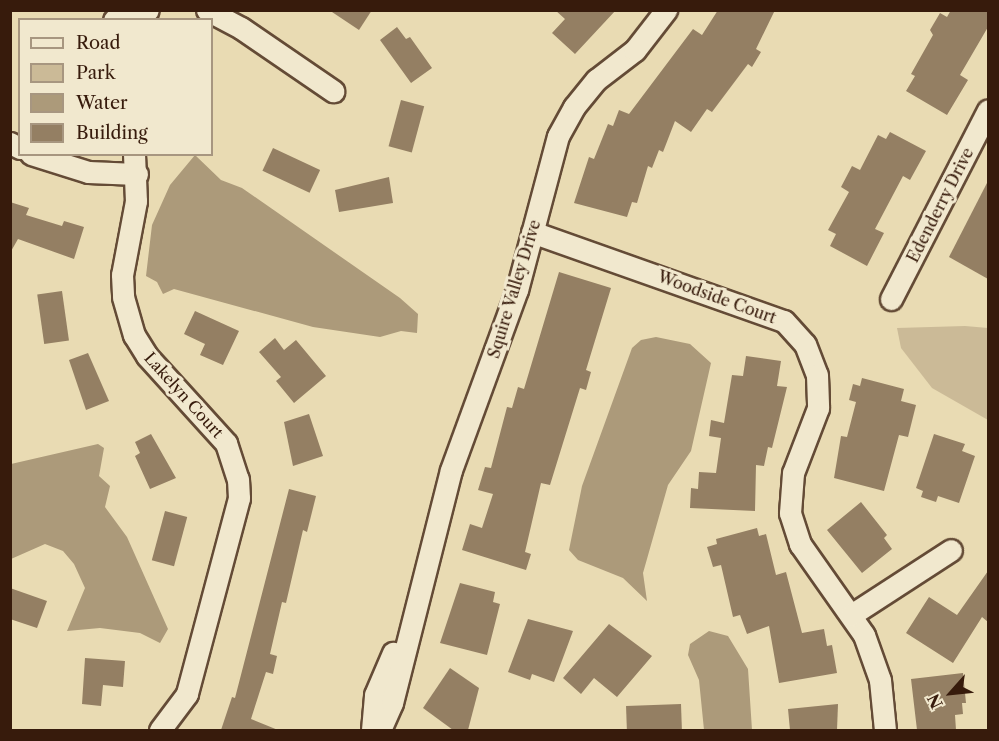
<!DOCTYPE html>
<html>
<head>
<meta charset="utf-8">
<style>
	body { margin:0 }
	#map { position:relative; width:999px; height:741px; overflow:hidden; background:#e9dbb3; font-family:"Libre Caslon Text",serif }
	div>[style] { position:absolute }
	.green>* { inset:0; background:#cbba97 }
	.water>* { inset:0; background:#ac9a7a }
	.building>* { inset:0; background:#947f63; transform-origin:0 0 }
	.roads { filter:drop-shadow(2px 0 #644b36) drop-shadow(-2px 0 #644b36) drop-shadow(0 2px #644b36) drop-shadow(0 -2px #644b36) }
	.street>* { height:21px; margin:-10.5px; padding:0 10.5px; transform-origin:10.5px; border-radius:10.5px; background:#f1e8ce }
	span { translate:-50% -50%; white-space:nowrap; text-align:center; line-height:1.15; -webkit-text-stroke:6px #f1e8ce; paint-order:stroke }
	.street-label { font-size:16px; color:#371b0c }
	.frame { position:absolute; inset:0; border:12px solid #371b0c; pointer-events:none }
	.legend { position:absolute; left:18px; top:18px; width:195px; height:138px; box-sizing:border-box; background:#f1e8ce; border:2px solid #a79680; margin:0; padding:8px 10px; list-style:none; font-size:18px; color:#371b0c }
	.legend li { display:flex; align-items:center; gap:12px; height:30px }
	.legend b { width:30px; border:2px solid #a79680 }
	.north { position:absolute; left:921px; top:663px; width:60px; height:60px; -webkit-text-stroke:4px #f1e8ce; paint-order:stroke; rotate:243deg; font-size:16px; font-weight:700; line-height:24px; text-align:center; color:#371b0c }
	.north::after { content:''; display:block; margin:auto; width:21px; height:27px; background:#371b0c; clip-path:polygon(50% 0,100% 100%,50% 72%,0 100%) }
</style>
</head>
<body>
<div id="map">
	<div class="green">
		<div style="clip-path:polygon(965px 326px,988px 328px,988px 420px,932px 388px,901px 348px,897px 328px)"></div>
	</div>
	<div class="water">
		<div style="clip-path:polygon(195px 155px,221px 180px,242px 188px,400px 298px,418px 314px,417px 333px,401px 331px,380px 337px,313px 327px,174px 289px,163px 294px,157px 282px,146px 276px,152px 225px,170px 185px)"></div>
		<div style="clip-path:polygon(656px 337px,690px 344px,711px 363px,691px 451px,668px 485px,643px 573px,647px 601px,623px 578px,578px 560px,569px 550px,582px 486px,632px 348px,641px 340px)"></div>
		<div style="clip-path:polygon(98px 444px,104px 448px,99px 476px,110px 486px,105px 507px,127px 537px,168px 629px,160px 643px,140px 633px,100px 628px,67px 631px,85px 588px,74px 564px,63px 551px,45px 544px,11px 559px,11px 464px)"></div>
		<div style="clip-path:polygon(709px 631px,728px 636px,748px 669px,752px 730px,704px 730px,699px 680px,688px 655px,690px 644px)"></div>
	</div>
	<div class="building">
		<div style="clip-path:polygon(329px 10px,372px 10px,359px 30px)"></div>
		<div style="clip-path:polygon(555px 10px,616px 10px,575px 54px,552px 33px,565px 19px)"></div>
		<div style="clip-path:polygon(718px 10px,775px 10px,756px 49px,761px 52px,752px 67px,748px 64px,712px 112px,707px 109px,691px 132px,675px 121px,663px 152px,659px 150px,652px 168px,648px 166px,637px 203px,632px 202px,627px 217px,574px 203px,589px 157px,594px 159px,608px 124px,613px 126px,619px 110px,629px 114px,693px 29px,702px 35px)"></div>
		<div style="clip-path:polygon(951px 10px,988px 10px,988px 27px,960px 75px,968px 80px,947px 115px,906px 91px,915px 76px,911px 74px,933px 35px,930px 30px,940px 13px,947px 17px)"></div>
		<div style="clip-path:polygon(397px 27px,406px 39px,410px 37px,432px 68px,411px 83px,380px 40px)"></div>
		<div style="left:401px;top:100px;width:24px;height:48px;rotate:15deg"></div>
		<div style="clip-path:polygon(890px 132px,926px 151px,910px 180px,903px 176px,875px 229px,884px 233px,867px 266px,830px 246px,836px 234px,828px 230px,849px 192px,841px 187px,852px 166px,860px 170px,878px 135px,886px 139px)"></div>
		<div style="left:273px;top:148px;width:52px;height:25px;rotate:25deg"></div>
		<div style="clip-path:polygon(389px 177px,393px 203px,339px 212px,335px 190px)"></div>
		<div style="clip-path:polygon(988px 181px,988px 279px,949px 257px)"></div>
		<div style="clip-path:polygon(10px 202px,29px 208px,26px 215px,62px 226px,64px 221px,84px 227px,74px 259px,18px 239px,10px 253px)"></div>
		<div style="clip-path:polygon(559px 272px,611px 288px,586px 370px,591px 372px,586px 390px,580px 388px,550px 485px,541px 483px,525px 552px,531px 554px,526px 570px,462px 550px,470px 524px,482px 528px,493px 494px,478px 490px,485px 467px,491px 468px,507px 407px,512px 408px,518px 387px,524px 389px)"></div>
		<div style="left:62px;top:291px;width:50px;height:25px;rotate:82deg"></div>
		<div style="clip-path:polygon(195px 311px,239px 331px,223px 365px,200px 355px,205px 344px,184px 334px)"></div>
		<div style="clip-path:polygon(275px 338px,284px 350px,296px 340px,326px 376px,294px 403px,276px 381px,281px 377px,259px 352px)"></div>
		<div style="clip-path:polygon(88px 353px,109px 401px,86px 410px,69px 360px)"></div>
		<div style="clip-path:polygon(746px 356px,781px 361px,777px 386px,787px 387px,772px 448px,768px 447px,764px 466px,756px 465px,755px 511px,690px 508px,691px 488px,698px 489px,699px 472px,716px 473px,721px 438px,709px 436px,711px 420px,724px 423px,732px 375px,743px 376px)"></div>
		<div style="clip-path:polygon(862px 378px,904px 389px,901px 401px,916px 405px,908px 437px,899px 435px,884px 491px,834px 478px,841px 436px,847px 437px,856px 402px,849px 400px,853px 384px,860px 386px)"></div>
		<div style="clip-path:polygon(309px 414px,323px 456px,293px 466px,284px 422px)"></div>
		<div style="clip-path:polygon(151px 434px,176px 478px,150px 489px,135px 456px,140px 453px,135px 442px)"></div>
		<div style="clip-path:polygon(934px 434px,965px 444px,962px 451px,975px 456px,959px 503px,938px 496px,936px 502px,921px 497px,923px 491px,916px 488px)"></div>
		<div style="clip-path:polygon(289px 489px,316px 496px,307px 532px,303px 530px,286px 603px,282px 602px,270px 654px,277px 656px,273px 674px,266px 672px,251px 719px,278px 730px,221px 730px,232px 697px,235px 698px)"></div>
		<div style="clip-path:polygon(861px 502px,887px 535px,884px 538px,892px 549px,862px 573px,827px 530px)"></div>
		<div style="left:165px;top:511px;width:23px;height:51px;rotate:15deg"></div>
		<div style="clip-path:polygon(757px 528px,759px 536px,766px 534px,776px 575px,786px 572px,802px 633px,824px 629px,827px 646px,832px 645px,837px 673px,779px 683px,769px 626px,747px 634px,740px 615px,733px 617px,721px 565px,713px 567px,707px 547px,717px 544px,716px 539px)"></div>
		<div style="clip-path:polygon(988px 571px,988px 622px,982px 617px,953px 663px,906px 633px,929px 597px,957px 615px)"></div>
		<div style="clip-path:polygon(460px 583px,495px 592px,493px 602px,500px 604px,487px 655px,440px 643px)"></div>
		<div style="clip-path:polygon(10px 588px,47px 601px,37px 628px,10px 619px)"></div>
		<div style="clip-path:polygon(528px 619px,573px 631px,554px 682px,532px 674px,530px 680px,508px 672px)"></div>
		<div style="clip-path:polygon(609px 624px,652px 656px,617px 697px,594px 678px,581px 694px,563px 678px)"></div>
		<div style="clip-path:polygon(85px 658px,125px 661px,123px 687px,103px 685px,101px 706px,82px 704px)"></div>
		<div style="clip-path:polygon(450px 668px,479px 688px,468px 730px,453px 730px,423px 708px)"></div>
		<div style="clip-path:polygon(963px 673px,966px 703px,962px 703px,963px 714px,955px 715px,956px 730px,917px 730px,911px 679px)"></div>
		<div style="left:681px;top:704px;width:26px;height:55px;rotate:88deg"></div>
		<div style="clip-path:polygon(838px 704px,837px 730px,790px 730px,788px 709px)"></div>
	</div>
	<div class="roads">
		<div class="street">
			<div style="left:207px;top:10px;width:38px;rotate:28deg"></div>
			<div style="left:241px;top:28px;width:112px;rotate:34.4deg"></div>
			<div style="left:114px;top:20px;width:35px;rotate:-16deg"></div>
			<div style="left:10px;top:143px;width:11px;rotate:27deg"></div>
			<div style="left:31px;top:154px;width:60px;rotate:17.5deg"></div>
			<div style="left:88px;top:172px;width:49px;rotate:2.3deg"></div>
			<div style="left:134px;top:154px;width:47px;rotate:87.6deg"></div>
			<div style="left:136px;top:201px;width:75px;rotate:100.7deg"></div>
			<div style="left:122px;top:275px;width:22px;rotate:87deg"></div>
			<div style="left:123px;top:297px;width:40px;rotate:74deg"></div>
			<div style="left:134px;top:335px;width:25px;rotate:58deg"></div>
			<div style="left:147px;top:356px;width:118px;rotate:47.8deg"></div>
			<div style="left:226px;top:443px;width:38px;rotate:72deg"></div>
			<div style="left:238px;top:479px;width:19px;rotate:87deg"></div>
			<div style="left:239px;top:498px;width:203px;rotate:104.9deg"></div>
			<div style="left:187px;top:694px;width:45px;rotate:126.9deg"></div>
			<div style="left:532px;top:232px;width:267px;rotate:19.5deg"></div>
			<div style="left:784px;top:321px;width:31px;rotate:48deg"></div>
			<div style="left:805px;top:344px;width:33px;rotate:69deg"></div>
			<div style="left:817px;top:375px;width:33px;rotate:88deg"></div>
			<div style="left:818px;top:408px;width:70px;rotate:111deg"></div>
			<div style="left:793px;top:473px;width:40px;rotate:94.3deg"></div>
			<div style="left:790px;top:513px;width:33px;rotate:72deg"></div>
			<div style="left:800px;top:544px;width:111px;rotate:54.9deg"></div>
			<div style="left:864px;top:635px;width:48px;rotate:70.4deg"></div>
			<div style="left:880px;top:680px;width:50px;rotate:84.3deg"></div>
			<div style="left:891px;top:299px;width:212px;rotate:-62.8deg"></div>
			<div style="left:851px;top:615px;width:119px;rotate:-33deg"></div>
			<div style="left:372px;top:730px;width:35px;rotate:-85deg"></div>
			<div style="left:375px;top:695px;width:46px;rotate:-66.8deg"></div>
			<div style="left:380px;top:730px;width:30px;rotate:-66deg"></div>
			<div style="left:392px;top:703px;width:240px;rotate:-75.8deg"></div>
			<div style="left:451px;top:470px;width:192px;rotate:-69.9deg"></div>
			<div style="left:517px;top:290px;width:159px;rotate:-75.1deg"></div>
			<div style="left:558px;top:136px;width:33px;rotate:-61deg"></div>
			<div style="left:574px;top:107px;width:35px;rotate:-51deg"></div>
			<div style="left:596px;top:80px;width:49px;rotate:-37.6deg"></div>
			<div style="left:635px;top:50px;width:51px;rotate:-52.2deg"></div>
		</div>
	</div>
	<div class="street-label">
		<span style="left:940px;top:205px;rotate:-63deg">Edenderry Drive</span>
		<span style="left:514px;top:289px;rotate:-73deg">Squire Valley Drive</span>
		<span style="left:717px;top:297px;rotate:20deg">Woodside Court</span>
		<span style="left:184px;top:395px;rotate:48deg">Lakelyn Court</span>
	</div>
	<div class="frame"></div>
	<ul class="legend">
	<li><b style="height:8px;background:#f1e8ce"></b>Road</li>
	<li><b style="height:16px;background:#cbba97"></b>Park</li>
	<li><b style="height:16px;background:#ac9a7a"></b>Water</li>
	<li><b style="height:16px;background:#947f63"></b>Building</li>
	</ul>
	<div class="north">N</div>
</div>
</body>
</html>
